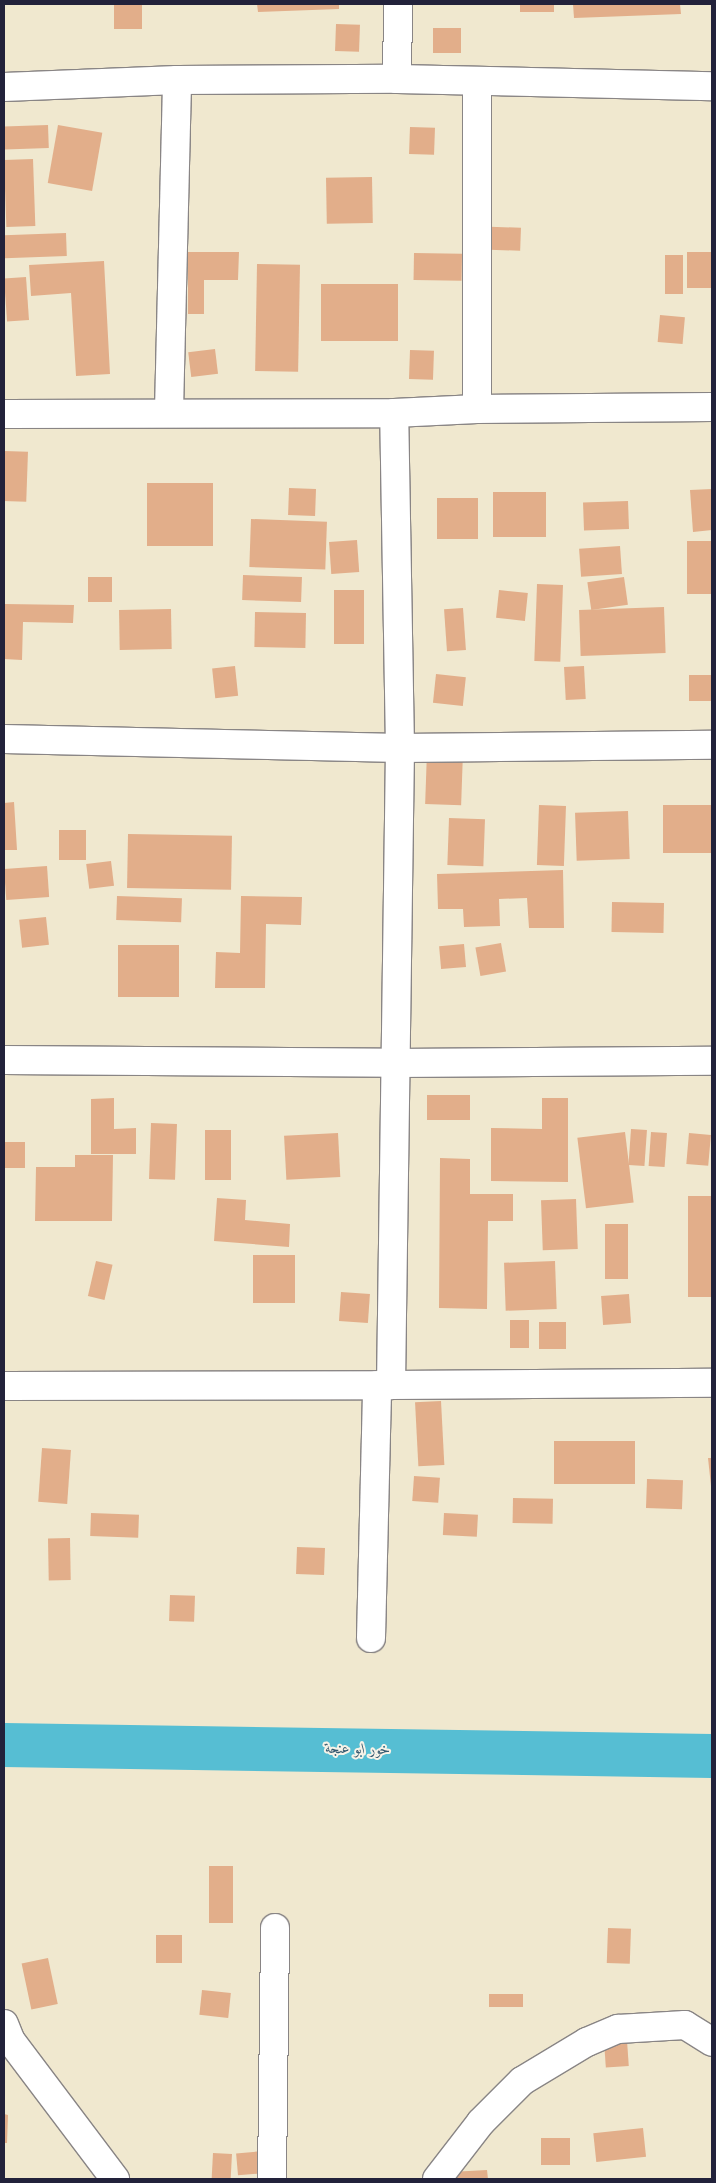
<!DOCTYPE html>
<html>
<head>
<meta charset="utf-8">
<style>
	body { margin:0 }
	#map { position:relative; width:716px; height:2183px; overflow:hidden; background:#f0e8cf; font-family:"Old Standard TT",Amiri,serif }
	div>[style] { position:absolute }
	.canal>* { height:44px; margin:-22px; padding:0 22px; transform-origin:22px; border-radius:22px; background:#56bed3 }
	.building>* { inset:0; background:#e2ae8a; transform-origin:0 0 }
	.roads { filter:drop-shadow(1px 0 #898585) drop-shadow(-1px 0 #898585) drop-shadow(0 1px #898585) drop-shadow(0 -1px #898585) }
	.minor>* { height:28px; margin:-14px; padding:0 14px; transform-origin:14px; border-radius:14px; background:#fff }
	span { translate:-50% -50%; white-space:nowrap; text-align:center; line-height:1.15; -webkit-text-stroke:4px #f7f3e8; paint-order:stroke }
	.water-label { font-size:15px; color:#345970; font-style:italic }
	.frame { position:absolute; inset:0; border:5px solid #22223b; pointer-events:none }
</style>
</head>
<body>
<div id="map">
	<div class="canal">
		<div style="left:4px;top:1745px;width:708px;rotate:0.89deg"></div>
	</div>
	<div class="building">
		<div style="left:114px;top:4px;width:28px;height:25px"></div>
		<div style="clip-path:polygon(257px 4px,339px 4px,339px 9px,258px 12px)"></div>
		<div style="left:520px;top:4px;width:34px;height:8px"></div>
		<div style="clip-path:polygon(573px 4px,680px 4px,681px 14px,574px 18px)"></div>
		<div style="left:336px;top:24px;width:24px;height:27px;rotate:2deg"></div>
		<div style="left:433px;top:28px;width:28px;height:25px"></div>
		<div style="left:48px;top:125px;width:23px;height:44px;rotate:88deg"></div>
		<div style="left:58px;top:125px;width:45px;height:59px;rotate:10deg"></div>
		<div style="left:410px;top:127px;width:25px;height:27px;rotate:2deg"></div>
		<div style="left:33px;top:159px;width:67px;height:29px;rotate:88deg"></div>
		<div style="left:372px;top:177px;width:46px;height:46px;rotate:89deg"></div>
		<div style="left:470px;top:226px;width:51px;height:23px;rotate:2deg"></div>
		<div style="left:66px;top:233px;width:23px;height:62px;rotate:88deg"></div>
		<div style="clip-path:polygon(188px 252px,239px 252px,238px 280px,204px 280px,204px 314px,188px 314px)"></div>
		<div style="left:687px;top:252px;width:25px;height:36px"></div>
		<div style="left:414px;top:253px;width:48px;height:27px;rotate:1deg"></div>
		<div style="left:665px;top:255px;width:18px;height:39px"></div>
		<div style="clip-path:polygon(104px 261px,110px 374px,76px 376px,71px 293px,31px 296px,29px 265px)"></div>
		<div style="left:257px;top:264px;width:43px;height:107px;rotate:1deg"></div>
		<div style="left:26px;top:277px;width:43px;height:22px;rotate:86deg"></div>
		<div style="left:321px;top:284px;width:77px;height:57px"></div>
		<div style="left:660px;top:315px;width:25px;height:27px;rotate:5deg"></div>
		<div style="left:215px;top:349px;width:25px;height:27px;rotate:83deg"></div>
		<div style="left:410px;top:350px;width:24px;height:29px;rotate:2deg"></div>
		<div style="left:4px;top:451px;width:24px;height:50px;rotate:2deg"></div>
		<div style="left:147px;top:483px;width:66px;height:63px"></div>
		<div style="left:316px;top:489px;width:27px;height:27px;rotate:92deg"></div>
		<div style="clip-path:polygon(712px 489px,712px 530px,693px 532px,690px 490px)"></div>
		<div style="left:493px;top:492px;width:53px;height:45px"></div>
		<div style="left:437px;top:498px;width:41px;height:41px"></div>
		<div style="left:628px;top:501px;width:28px;height:45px;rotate:88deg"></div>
		<div style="left:251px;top:519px;width:76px;height:48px;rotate:2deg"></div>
		<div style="left:357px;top:540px;width:32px;height:28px;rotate:86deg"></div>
		<div style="left:687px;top:541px;width:25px;height:53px"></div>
		<div style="left:620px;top:546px;width:28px;height:41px;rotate:86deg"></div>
		<div style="left:243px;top:575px;width:59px;height:25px;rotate:2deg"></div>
		<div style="left:88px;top:577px;width:24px;height:25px"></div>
		<div style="left:624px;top:577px;width:28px;height:37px;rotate:82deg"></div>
		<div style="left:537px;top:584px;width:26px;height:77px;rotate:2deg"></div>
		<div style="left:364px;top:590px;width:54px;height:30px;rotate:90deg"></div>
		<div style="left:499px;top:590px;width:29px;height:28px;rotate:6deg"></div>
		<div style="clip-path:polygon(4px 604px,74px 605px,73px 623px,23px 622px,22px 660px,4px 659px)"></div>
		<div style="left:664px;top:607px;width:46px;height:85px;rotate:88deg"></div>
		<div style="left:463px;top:608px;width:42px;height:19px;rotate:86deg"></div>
		<div style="left:171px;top:609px;width:40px;height:52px;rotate:89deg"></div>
		<div style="left:255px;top:612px;width:51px;height:35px;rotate:1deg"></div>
		<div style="left:235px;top:666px;width:30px;height:23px;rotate:84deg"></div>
		<div style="left:584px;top:666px;width:33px;height:20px;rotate:87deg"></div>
		<div style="left:436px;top:674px;width:30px;height:29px;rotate:6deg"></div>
		<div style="left:689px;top:675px;width:23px;height:26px"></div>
		<div style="left:427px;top:751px;width:36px;height:53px;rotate:2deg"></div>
		<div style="clip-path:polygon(14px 802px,17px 850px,4px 850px,4px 803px)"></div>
		<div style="left:539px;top:805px;width:27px;height:60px;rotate:2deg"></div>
		<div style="left:712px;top:805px;width:48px;height:49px;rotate:90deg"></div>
		<div style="left:628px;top:811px;width:48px;height:53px;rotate:88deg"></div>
		<div style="left:449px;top:818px;width:36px;height:47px;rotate:2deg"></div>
		<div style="left:59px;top:830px;width:27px;height:30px"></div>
		<div style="left:128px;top:834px;width:104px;height:54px;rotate:1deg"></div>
		<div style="left:111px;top:861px;width:25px;height:25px;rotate:83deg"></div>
		<div style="left:47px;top:866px;width:31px;height:43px;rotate:86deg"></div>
		<div style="clip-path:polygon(563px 870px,564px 928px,529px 928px,527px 898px,499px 899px,500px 926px,464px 927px,463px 909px,438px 909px,437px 874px)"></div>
		<div style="left:117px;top:896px;width:65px;height:24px;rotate:2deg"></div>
		<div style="clip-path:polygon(241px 896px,302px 897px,301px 925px,266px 924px,265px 988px,215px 988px,216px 952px,240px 953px)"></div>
		<div style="left:612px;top:902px;width:52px;height:30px;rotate:1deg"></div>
		<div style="left:46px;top:917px;width:28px;height:27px;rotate:84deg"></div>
		<div style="left:501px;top:943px;width:29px;height:26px;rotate:80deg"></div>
		<div style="left:464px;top:944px;width:23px;height:25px;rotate:85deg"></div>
		<div style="left:118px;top:945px;width:61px;height:52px"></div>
		<div style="left:470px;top:1095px;width:25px;height:43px;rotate:90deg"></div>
		<div style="clip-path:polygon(114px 1098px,114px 1129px,136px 1128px,136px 1154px,91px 1154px,91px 1099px)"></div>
		<div style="clip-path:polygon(542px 1098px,568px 1098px,568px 1182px,491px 1181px,491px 1128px,542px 1129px)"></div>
		<div style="left:151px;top:1123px;width:26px;height:56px;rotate:2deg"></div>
		<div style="left:631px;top:1129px;width:16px;height:36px;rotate:4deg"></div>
		<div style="left:205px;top:1130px;width:26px;height:50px"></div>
		<div style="left:625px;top:1132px;width:71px;height:48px;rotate:83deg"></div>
		<div style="left:651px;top:1132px;width:16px;height:34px;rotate:4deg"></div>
		<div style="left:338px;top:1133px;width:44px;height:54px;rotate:87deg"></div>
		<div style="left:689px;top:1133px;width:22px;height:31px;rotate:5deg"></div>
		<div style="left:4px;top:1142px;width:21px;height:26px"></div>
		<div style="clip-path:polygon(75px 1155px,113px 1155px,112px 1221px,35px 1221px,36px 1167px,75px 1167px)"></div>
		<div style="clip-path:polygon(440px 1158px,470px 1159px,470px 1194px,513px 1194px,513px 1221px,488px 1221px,487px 1309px,439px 1308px)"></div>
		<div style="left:688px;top:1196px;width:24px;height:101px"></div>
		<div style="clip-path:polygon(217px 1198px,246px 1200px,245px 1220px,290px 1224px,289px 1247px,214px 1241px)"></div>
		<div style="left:576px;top:1199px;width:50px;height:35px;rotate:88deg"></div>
		<div style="left:605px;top:1224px;width:23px;height:55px"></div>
		<div style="left:253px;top:1255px;width:42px;height:48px"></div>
		<div style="left:96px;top:1261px;width:17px;height:36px;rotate:13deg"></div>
		<div style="left:555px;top:1261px;width:48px;height:51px;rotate:88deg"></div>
		<div style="left:341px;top:1292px;width:29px;height:29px;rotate:4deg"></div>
		<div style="left:629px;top:1294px;width:29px;height:28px;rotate:86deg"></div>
		<div style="left:510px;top:1320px;width:19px;height:28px"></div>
		<div style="left:539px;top:1322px;width:27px;height:27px"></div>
		<div style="left:441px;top:1401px;width:64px;height:26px;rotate:87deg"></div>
		<div style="left:554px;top:1441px;width:81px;height:43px"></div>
		<div style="left:42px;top:1448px;width:29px;height:54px;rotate:4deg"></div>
		<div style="clip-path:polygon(708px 1458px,712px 1458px,712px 1486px,711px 1486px)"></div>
		<div style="left:414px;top:1476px;width:26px;height:25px;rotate:4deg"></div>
		<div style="left:647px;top:1479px;width:36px;height:29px;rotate:2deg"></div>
		<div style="left:513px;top:1498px;width:40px;height:25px;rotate:1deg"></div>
		<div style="left:91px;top:1513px;width:48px;height:23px;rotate:2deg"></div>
		<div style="left:444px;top:1513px;width:34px;height:22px;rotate:3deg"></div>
		<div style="left:70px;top:1538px;width:42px;height:22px;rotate:89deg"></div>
		<div style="left:297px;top:1547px;width:28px;height:27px;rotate:2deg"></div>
		<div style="left:170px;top:1595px;width:25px;height:26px;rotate:2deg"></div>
		<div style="left:209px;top:1866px;width:24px;height:57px"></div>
		<div style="left:608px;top:1928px;width:23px;height:35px;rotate:2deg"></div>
		<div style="left:156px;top:1935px;width:26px;height:28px"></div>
		<div style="left:48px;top:1958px;width:47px;height:27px;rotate:78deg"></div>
		<div style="left:202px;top:1990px;width:29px;height:25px;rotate:6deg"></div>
		<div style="left:489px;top:1994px;width:34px;height:13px"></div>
		<div style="left:626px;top:2026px;width:40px;height:23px;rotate:86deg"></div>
		<div style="clip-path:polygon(4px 2114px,8px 2115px,7px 2143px,4px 2143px)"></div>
		<div style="left:643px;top:2128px;width:29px;height:50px;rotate:84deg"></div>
		<div style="left:541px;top:2138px;width:29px;height:27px"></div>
		<div style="left:264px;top:2151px;width:22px;height:28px;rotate:85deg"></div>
		<div style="left:213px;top:2153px;width:19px;height:26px;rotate:3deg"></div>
		<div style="clip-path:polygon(487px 2170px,488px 2179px,451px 2179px,450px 2172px)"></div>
	</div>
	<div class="roads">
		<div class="minor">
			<div style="left:397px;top:79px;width:75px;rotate:-89.2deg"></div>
			<div style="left:477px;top:82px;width:327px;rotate:90deg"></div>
			<div style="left:4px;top:87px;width:173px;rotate:-2.3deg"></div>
			<div style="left:177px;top:80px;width:220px;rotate:-0.3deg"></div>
			<div style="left:397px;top:79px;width:315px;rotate:1.3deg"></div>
			<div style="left:169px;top:411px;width:331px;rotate:-88.6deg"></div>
			<div style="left:4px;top:414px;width:390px;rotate:-0.1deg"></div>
			<div style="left:394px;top:413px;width:83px;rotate:-2.8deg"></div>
			<div style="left:477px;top:409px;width:235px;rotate:-0.5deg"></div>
			<div style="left:4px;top:739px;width:396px;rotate:1.3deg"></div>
			<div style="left:400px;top:748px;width:312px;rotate:-0.6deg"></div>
			<div style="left:4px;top:1060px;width:391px;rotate:0.4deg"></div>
			<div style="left:395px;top:1063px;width:317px;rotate:-0.4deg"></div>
			<div style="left:391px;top:1385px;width:321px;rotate:-0.4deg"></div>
			<div style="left:4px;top:1386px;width:387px;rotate:-0.1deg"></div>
			<div style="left:391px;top:1385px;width:637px;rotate:-89.19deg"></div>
			<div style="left:400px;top:748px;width:335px;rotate:-91deg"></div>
			<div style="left:371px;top:1638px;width:253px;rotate:-88.6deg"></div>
			<div style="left:4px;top:2024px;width:18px;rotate:68deg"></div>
			<div style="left:11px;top:2041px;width:173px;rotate:53deg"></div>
			<div style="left:272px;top:2179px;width:251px;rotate:-89.3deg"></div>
			<div style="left:437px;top:2179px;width:72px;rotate:-52.3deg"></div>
			<div style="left:481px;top:2122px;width:58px;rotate:-45deg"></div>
			<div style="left:522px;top:2081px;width:76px;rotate:-31deg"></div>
			<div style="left:587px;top:2042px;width:34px;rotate:-23deg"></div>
			<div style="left:618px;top:2029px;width:67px;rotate:-3.4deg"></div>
			<div style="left:685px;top:2025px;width:32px;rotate:32deg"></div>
		</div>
	</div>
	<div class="water-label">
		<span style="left:358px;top:1750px;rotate:1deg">خور ابو عنجة</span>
	</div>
	<div class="frame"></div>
</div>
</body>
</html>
